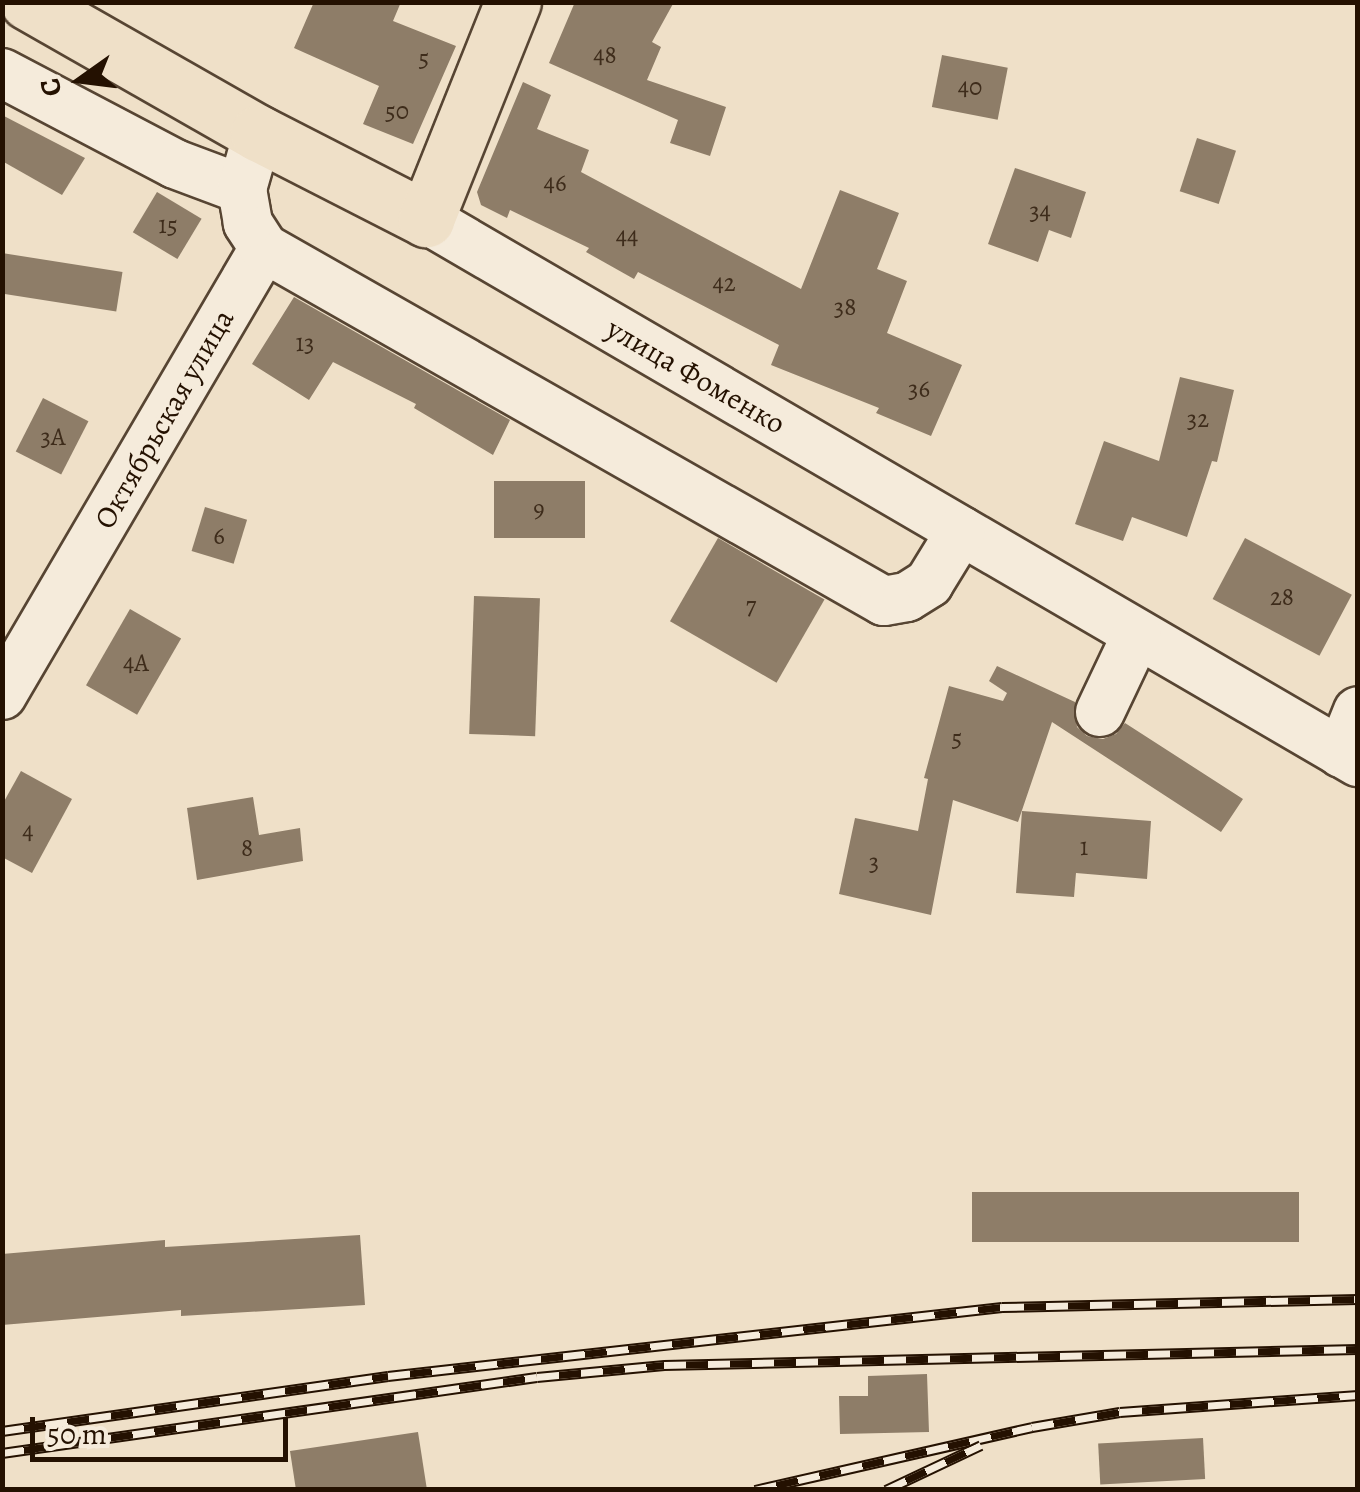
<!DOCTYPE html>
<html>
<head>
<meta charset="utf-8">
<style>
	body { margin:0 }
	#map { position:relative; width:1360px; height:1492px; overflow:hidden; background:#efe0c8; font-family:Alegreya,serif }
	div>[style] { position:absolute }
	.building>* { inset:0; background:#8e7d68; transform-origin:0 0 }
	.roads { filter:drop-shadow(2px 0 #574533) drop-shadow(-2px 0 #574533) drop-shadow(0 2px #574533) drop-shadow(0 -2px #574533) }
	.minor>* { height:48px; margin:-24px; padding:0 24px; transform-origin:24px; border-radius:24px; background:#f5ebdb }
	.major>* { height:55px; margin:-27.5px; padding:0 27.5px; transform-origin:27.5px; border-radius:27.5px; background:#efe0c8 }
	.rail>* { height:11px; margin-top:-5.5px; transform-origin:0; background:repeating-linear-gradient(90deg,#f5ebdb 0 22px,#241101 0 44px); box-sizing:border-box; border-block:2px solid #241101 }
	span { translate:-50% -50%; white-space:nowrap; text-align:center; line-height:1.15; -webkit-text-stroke:8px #f5ebdb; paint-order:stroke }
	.number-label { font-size:25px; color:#3e2c1b }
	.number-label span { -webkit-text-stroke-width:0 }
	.street-label { font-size:30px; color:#241101 }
	.frame { position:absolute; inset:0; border:5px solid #241101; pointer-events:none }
	.north { position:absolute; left:30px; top:30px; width:100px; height:100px; -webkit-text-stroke:8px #f5ebdb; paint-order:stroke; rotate:256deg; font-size:28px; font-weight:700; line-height:40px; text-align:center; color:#241101 }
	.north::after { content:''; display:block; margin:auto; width:35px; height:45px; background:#241101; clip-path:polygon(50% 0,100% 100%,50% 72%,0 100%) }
	.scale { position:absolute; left:30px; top:1417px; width:258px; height:45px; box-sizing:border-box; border:5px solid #241101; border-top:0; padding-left:12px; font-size:30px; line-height:35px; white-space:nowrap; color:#241101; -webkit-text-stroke:8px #f5ebdb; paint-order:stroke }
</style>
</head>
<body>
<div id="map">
	<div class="building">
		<div style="clip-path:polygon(314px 2px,401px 2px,393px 21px,456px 46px,413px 144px,363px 124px,379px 86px,294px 48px)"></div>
		<div style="clip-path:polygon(575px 2px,674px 2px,652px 42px,661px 47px,647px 80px,726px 107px,710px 156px,670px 143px,678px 120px,549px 63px)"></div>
		<div style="left:942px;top:55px;width:67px;height:53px;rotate:11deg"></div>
		<div style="clip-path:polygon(523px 82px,551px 95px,537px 129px,589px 150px,581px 172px,801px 289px,840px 190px,899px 213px,877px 269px,907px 281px,887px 333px,962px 365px,931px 436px,876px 413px,879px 408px,771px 365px,779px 345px,638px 272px,634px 279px,586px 252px,589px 248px,510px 210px,507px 218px,481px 205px,477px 192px)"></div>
		<div style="clip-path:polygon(2px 115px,85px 158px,62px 195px,2px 161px)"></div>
		<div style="left:1197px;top:138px;width:41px;height:56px;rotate:18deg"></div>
		<div style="clip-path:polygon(1015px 168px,1086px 192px,1071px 238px,1049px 230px,1038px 262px,988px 244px)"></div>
		<div style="left:157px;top:192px;width:52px;height:47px;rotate:31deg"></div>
		<div style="left:2px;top:253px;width:122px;height:40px;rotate:9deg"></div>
		<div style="clip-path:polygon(294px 297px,510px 420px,493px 455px,414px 408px,416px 404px,333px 362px,309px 400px,252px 364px)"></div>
		<div style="clip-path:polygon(1180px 377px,1234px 390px,1217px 462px,1212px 461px,1187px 537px,1132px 517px,1123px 541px,1075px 524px,1104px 441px,1159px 461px)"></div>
		<div style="left:43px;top:398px;width:51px;height:60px;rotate:27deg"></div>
		<div style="left:494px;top:481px;width:91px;height:57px"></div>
		<div style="left:205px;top:507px;width:44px;height:46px;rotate:17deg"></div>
		<div style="left:718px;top:538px;width:123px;height:96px;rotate:30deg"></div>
		<div style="left:1245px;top:538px;width:121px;height:69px;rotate:28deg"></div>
		<div style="left:474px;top:596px;width:66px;height:138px;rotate:2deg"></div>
		<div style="left:130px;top:609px;width:59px;height:88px;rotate:30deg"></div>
		<div style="clip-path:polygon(997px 666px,1075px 702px,1077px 727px,1087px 736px,1103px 739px,1116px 734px,1125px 723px,1243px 799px,1221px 832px,1052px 722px,1018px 822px,953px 800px,931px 915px,839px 894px,855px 818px,918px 831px,928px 779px,924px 778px,949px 686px,1003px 701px,1007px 693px,989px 681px)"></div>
		<div style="clip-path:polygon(21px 771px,72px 799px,32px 873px,2px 857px,2px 805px)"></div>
		<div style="clip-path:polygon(253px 797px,259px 835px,300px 828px,303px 861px,197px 880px,187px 808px)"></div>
		<div style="clip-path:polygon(1022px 811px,1151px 821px,1147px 879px,1076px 873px,1074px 897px,1016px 893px)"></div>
		<div style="left:1299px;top:1192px;width:50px;height:327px;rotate:90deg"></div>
		<div style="clip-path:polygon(360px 1235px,365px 1305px,181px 1316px,181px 1310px,2px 1325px,2px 1254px,165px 1240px,165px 1247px)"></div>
		<div style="clip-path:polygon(927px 1374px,929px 1432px,840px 1434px,839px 1396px,868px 1396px,868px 1376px)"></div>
		<div style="clip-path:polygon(418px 1432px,427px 1490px,296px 1490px,290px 1451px)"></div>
		<div style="left:1203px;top:1438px;width:41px;height:105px;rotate:87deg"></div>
	</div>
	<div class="roads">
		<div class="minor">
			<div style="left:2px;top:73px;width:195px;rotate:27.7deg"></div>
			<div style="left:175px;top:164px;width:72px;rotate:20.5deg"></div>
			<div style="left:426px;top:219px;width:1079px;rotate:30.23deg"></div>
			<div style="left:264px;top:248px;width:713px;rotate:29.66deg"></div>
			<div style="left:884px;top:601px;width:23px;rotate:-10deg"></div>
			<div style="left:907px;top:597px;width:26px;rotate:-32deg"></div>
			<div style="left:929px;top:583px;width:61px;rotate:-58.4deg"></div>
			<div style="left:2px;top:695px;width:518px;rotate:-59.62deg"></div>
			<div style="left:264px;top:248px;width:30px;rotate:-123deg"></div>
			<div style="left:248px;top:223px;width:35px;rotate:-100deg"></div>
			<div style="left:242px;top:189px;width:58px;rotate:-74.1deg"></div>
			<div style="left:1100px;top:712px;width:86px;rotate:-64.6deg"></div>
			<div style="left:1341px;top:753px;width:45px;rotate:-68deg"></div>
		</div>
		<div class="major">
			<div style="left:28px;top:2px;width:265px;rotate:29.7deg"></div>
			<div style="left:258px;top:133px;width:189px;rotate:27.1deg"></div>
			<div style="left:426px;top:219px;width:234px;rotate:-68.2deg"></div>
		</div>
	</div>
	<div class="rail">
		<div style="left:2px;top:1431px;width:390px;rotate:-8.1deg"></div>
		<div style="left:388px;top:1376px;width:618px;rotate:-6.41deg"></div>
		<div style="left:1002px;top:1307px;width:356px;rotate:-1.3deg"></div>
		<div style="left:2px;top:1453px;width:540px;rotate:-8.09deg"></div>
		<div style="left:537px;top:1377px;width:128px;rotate:-5.4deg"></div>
		<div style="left:664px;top:1365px;width:694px;rotate:-1.32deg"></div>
		<div style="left:755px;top:1490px;width:284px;rotate:-12.8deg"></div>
		<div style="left:1032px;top:1427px;width:89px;rotate:-9.7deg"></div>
		<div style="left:1120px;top:1412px;width:239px;rotate:-4.1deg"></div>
		<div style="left:886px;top:1490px;width:105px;rotate:-25.3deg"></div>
	</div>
	<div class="number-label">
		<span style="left:605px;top:55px">48</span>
		<span style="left:424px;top:58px">5</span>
		<span style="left:970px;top:87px">40</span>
		<span style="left:397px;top:111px">50</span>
		<span style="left:555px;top:183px">46</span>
		<span style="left:1040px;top:211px">34</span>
		<span style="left:168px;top:225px">15</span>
		<span style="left:627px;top:236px">44</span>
		<span style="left:724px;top:283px">42</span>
		<span style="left:845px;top:307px">38</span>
		<span style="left:305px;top:343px">13</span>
		<span style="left:919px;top:389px">36</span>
		<span style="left:1198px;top:419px">32</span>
		<span style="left:53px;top:437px">3А</span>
		<span style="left:539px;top:509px">9</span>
		<span style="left:219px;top:536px">6</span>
		<span style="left:1282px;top:597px">28</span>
		<span style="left:751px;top:606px">7</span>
		<span style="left:136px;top:663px">4А</span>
		<span style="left:957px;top:738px">5</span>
		<span style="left:28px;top:831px">4</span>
		<span style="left:1084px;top:847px">1</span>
		<span style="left:247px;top:848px">8</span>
		<span style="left:874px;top:862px">3</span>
	</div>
	<div class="street-label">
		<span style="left:696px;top:376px;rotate:30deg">улица Фоменко</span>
		<span style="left:164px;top:419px;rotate:-60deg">Октябрьская улица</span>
	</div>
	<div class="frame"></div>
	<div class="north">С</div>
	<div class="scale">50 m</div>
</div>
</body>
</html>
